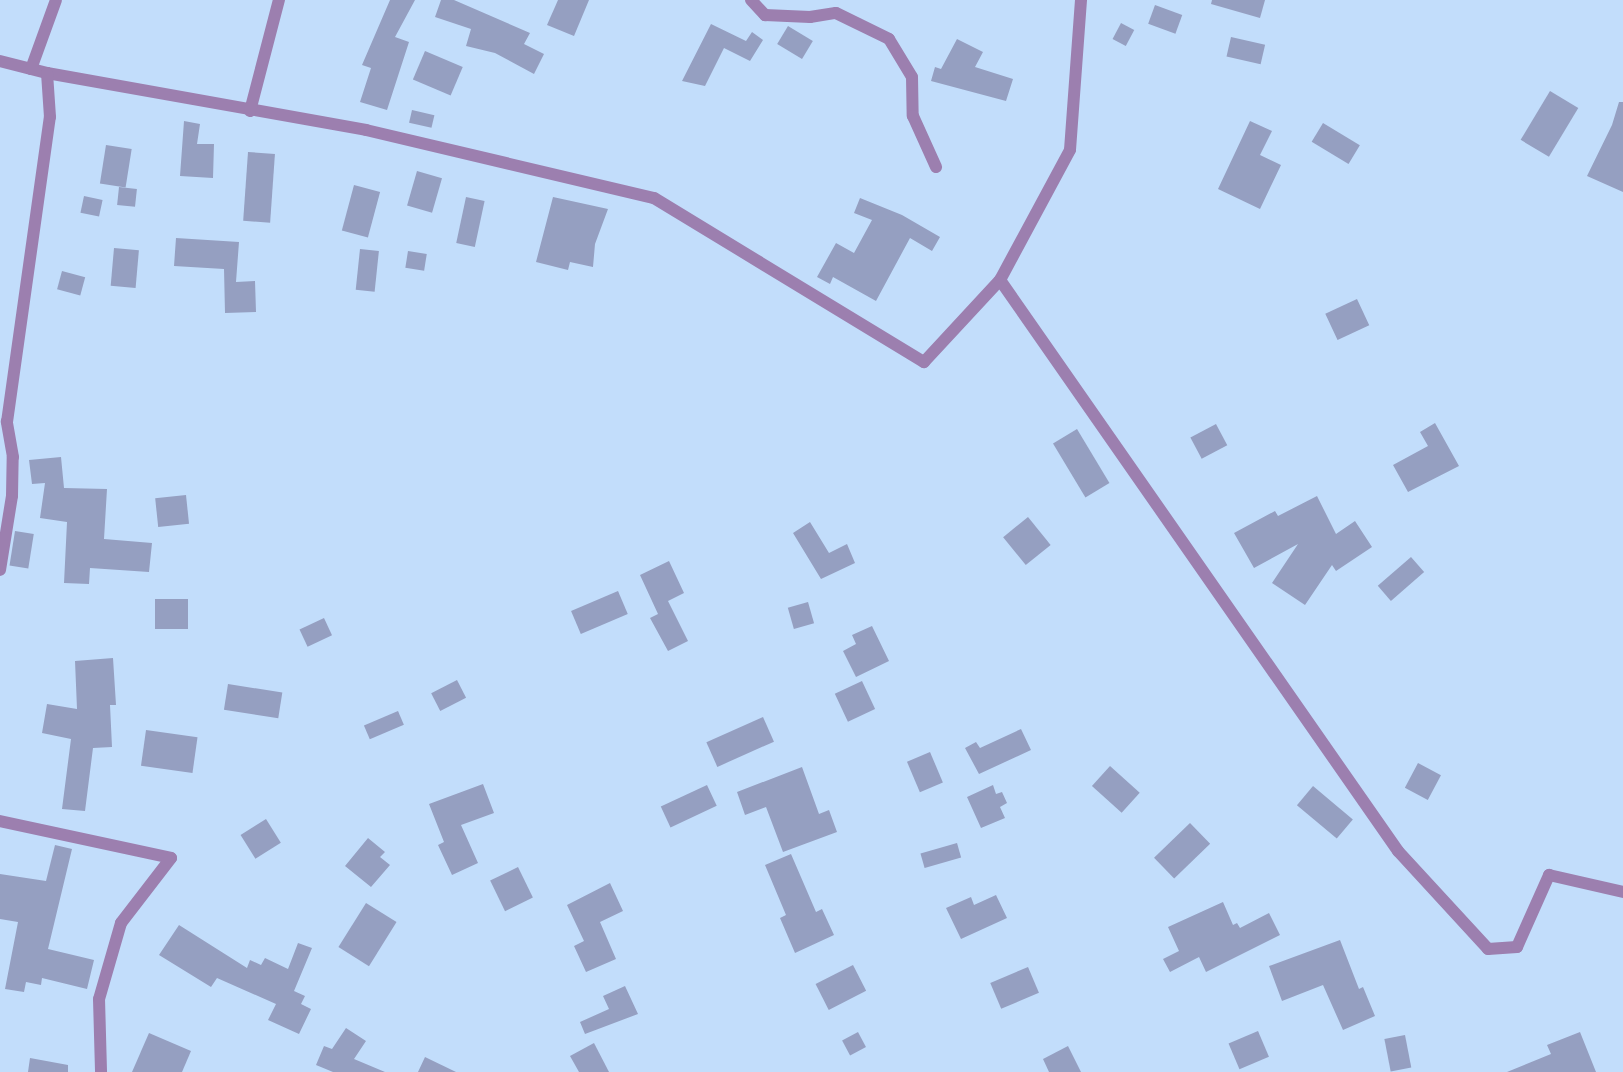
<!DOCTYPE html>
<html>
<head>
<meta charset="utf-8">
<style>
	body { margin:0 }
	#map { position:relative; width:1623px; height:1072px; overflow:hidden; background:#c2ddfb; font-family:Jost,sans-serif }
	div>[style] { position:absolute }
	.building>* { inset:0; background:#959fc1; transform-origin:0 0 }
	.street>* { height:12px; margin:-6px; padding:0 6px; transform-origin:6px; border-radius:6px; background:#9c7faf }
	span { translate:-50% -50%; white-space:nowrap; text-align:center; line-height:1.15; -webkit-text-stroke:4px #c2ddfb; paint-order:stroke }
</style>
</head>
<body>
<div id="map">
	<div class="building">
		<div style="clip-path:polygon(390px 0,415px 0,395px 37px,409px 42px,387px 110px,360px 102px,371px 68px,362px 65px)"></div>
		<div style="clip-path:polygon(441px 0,454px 0,530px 33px,524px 44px,544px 54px,534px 74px,495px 53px,466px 46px,471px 29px,435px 17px)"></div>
		<div style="clip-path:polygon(558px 0,589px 0,574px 36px,547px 25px)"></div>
		<div style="clip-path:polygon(1212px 0,1265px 0,1260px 18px,1211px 4px)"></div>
		<div style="left:1155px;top:5px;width:29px;height:20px;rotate:20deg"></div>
		<div style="left:1121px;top:23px;width:15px;height:18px;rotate:28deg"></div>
		<div style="clip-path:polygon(711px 24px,746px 41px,752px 32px,763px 40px,750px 61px,724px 48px,705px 86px,682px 81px)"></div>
		<div style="left:788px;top:26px;width:29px;height:21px;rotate:31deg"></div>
		<div style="left:1231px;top:37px;width:35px;height:20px;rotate:13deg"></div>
		<div style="clip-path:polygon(957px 39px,983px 52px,975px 67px,1013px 79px,1006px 101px,931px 81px,935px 67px,941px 69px)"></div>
		<div style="left:425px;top:51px;width:41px;height:31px;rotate:23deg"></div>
		<div style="left:1550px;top:91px;width:33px;height:57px;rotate:31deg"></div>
		<div style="clip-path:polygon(1619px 102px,1623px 102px,1623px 192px,1587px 176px,1612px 125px)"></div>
		<div style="left:412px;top:110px;width:23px;height:13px;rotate:13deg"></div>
		<div style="clip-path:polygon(184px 121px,200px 124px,197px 144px,214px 144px,213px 178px,180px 176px)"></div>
		<div style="clip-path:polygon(1250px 121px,1272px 131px,1260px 155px,1281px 165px,1260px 209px,1218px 189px)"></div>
		<div style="left:1323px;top:123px;width:43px;height:22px;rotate:31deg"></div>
		<div style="left:106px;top:145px;width:26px;height:39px;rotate:9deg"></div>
		<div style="left:248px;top:152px;width:27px;height:69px;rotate:4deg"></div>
		<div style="left:417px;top:171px;width:26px;height:36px;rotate:16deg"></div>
		<div style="left:354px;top:185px;width:27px;height:47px;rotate:15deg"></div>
		<div style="left:119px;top:187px;width:18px;height:18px;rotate:6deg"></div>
		<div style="left:84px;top:196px;width:19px;height:17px;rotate:12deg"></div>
		<div style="left:466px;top:197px;width:19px;height:47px;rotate:12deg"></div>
		<div style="clip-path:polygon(553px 197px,608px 209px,595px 244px,593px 267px,570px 262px,568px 270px,536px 262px)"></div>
		<div style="clip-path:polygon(860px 198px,902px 215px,940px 237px,932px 251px,910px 238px,876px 301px,833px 277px,830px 284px,817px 277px,836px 243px,854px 253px,872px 220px,854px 213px)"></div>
		<div style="clip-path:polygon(176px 238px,239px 242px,236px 282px,255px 281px,256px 312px,225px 313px,224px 269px,174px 266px)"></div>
		<div style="left:114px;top:248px;width:25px;height:38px;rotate:5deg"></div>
		<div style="left:360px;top:249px;width:19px;height:41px;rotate:6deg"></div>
		<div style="left:408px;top:251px;width:19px;height:17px;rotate:9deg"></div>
		<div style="left:62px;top:271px;width:24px;height:19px;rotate:15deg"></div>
		<div style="left:1357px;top:299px;width:29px;height:35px;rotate:65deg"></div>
		<div style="clip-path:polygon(1435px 423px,1459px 466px,1408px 492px,1393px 465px,1428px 446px,1420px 432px)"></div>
		<div style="left:1216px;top:424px;width:24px;height:29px;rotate:62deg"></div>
		<div style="left:1077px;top:429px;width:63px;height:28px;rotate:59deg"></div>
		<div style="clip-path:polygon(61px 457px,64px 488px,107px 489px,104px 539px,152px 543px,149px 572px,90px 568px,89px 584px,64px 583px,67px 522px,40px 518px,45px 483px,32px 484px,29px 460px)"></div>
		<div style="left:186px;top:495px;width:29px;height:31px;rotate:84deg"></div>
		<div style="clip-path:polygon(1317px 496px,1336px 534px,1355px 521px,1372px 547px,1336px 571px,1332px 565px,1305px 605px,1272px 583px,1298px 544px,1254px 568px,1234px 533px,1275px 511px,1278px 516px)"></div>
		<div style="left:1028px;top:517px;width:36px;height:32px;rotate:51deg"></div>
		<div style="clip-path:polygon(810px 522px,829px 553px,847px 544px,855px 563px,821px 579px,793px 533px)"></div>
		<div style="left:15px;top:531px;width:19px;height:35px;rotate:9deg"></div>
		<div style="left:1411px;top:557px;width:20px;height:44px;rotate:49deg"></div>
		<div style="clip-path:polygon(669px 561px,684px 593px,668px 601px,688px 641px,668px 651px,650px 618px,658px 614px,640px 575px)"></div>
		<div style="left:618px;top:591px;width:25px;height:51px;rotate:67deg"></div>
		<div style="left:188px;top:599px;width:30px;height:33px;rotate:90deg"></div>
		<div style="left:808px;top:602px;width:22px;height:21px;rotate:74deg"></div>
		<div style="left:324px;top:618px;width:19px;height:27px;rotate:65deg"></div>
		<div style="clip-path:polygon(872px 626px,889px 661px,856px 677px,843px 651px,856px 644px,852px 635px)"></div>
		<div style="clip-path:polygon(113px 658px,116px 705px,110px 705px,112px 747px,93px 748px,85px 811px,62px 809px,71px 739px,42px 733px,47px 704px,77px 709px,75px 661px)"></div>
		<div style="left:457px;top:680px;width:20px;height:29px;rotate:63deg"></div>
		<div style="left:862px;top:681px;width:31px;height:30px;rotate:65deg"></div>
		<div style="left:228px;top:684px;width:55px;height:26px;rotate:9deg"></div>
		<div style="left:398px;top:711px;width:15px;height:37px;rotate:67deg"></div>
		<div style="left:763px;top:717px;width:27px;height:62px;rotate:66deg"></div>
		<div style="clip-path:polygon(1021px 729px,1031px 750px,979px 774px,965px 748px,976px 742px,980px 748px)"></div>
		<div style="left:146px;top:730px;width:52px;height:36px;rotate:8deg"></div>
		<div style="left:930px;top:752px;width:33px;height:25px;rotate:67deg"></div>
		<div style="left:1418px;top:763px;width:26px;height:28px;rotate:28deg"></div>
		<div style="left:1110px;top:766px;width:40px;height:27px;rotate:42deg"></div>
		<div style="clip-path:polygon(802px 767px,819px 814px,829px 810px,837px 832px,783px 852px,766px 807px,745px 815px,737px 792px)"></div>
		<div style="clip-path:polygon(483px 784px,494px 813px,461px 825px,478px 863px,452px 875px,438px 845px,444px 842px,429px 804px)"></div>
		<div style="left:707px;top:785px;width:23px;height:51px;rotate:65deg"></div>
		<div style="clip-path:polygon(993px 785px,996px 794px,1002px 792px,1007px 803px,1000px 807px,1005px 818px,981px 828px,967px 797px)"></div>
		<div style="left:1313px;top:786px;width:52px;height:25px;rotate:40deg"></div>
		<div style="left:266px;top:819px;width:28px;height:30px;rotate:58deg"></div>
		<div style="left:1190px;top:823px;width:29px;height:50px;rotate:46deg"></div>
		<div style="clip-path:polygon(368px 838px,385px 852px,380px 857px,390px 865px,371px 887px,345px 866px)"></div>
		<div style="left:957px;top:843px;width:15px;height:38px;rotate:74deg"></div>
		<div style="clip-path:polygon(55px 845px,72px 849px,48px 949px,94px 960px,87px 989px,42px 978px,41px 985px,26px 982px,24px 992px,5px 989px,18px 922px,0 919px,0 874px,46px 881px)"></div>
		<div style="clip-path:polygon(791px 854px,816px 912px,822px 909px,834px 935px,795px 953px,780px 918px,786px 915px,765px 865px)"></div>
		<div style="left:518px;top:867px;width:34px;height:31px;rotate:64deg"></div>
		<div style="clip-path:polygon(610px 883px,623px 911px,600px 922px,616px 959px,586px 972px,574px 946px,584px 941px,567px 905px)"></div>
		<div style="clip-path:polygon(996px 895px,1007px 918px,961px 939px,946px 908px,971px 897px,974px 905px)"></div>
		<div style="clip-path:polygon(1223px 902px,1233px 925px,1237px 923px,1240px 928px,1269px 913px,1280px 935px,1206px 972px,1199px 957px,1170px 972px,1163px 959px,1179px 951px,1168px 927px)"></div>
		<div style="left:366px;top:903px;width:36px;height:52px;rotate:32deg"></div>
		<div style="clip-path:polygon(179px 925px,247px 968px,250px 960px,261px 965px,265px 958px,288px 969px,298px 943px,312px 948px,294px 991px,305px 996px,301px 1004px,311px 1009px,299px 1034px,268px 1020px,276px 1004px,217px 978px,211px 987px,159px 955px)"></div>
		<div style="clip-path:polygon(1340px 940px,1359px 989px,1363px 987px,1375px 1016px,1343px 1030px,1323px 985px,1282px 1001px,1269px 966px)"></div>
		<div style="left:853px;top:965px;width:29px;height:42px;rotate:63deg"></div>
		<div style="left:1028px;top:967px;width:28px;height:41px;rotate:67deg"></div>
		<div style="clip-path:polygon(625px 986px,638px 1014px,585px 1034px,580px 1022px,609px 1009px,603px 996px)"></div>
		<div style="clip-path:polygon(346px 1028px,366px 1041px,354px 1059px,385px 1072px,333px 1072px,316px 1065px,324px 1046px,332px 1049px)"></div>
		<div style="left:1258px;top:1031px;width:28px;height:32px;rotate:67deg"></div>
		<div style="left:858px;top:1032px;width:17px;height:18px;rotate:62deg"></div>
		<div style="clip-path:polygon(1580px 1032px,1596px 1072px,1507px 1072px,1551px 1054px,1547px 1045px)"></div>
		<div style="clip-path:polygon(149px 1033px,191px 1051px,182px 1072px,132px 1072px)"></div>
		<div style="left:1405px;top:1035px;width:33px;height:21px;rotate:79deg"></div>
		<div style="clip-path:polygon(594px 1043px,609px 1072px,579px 1072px,570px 1056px)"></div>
		<div style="clip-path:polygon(1068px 1046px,1081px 1072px,1049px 1072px,1043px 1059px)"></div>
		<div style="clip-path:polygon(425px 1057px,456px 1072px,418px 1072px)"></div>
		<div style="clip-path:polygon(30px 1058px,68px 1065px,68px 1072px,28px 1072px)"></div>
	</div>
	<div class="street">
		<div style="left:751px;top:0;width:21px;rotate:47deg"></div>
		<div style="left:765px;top:15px;width:45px;rotate:2.5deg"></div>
		<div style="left:810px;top:17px;width:26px;rotate:-9deg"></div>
		<div style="left:836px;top:13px;width:59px;rotate:26.1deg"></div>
		<div style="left:889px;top:39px;width:44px;rotate:58.8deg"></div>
		<div style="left:912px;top:77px;width:39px;rotate:89deg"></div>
		<div style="left:913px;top:116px;width:56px;rotate:65.7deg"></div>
		<div style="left:1081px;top:0;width:150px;rotate:94.2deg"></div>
		<div style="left:1070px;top:150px;width:148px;rotate:118.3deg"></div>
		<div style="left:1000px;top:280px;width:696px;rotate:55.12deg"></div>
		<div style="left:1398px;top:851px;width:133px;rotate:47.4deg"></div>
		<div style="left:1488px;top:949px;width:29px;rotate:-4deg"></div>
		<div style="left:1517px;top:947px;width:79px;rotate:-66deg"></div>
		<div style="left:1549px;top:875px;width:76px;rotate:12.9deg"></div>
		<div style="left:0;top:61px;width:49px;rotate:14.3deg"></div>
		<div style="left:47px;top:73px;width:324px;rotate:10.1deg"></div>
		<div style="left:366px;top:130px;width:296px;rotate:13.3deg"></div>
		<div style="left:654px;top:198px;width:316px;rotate:31.3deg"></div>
		<div style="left:924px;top:362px;width:112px;rotate:-47.2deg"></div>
		<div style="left:31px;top:69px;width:73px;rotate:-70.1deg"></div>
		<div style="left:250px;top:111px;width:115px;rotate:-75.4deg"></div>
		<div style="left:0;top:570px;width:75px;rotate:-80.8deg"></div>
		<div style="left:12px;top:496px;width:39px;rotate:-89deg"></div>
		<div style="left:13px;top:457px;width:36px;rotate:-100deg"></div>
		<div style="left:7px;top:422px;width:308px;rotate:-82deg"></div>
		<div style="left:50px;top:117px;width:44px;rotate:-93.9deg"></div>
		<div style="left:0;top:821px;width:175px;rotate:12.2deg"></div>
		<div style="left:171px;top:858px;width:82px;rotate:127.6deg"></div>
		<div style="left:121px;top:923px;width:79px;rotate:106.1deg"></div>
		<div style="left:99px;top:999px;width:73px;rotate:88.4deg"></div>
	</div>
</div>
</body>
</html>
